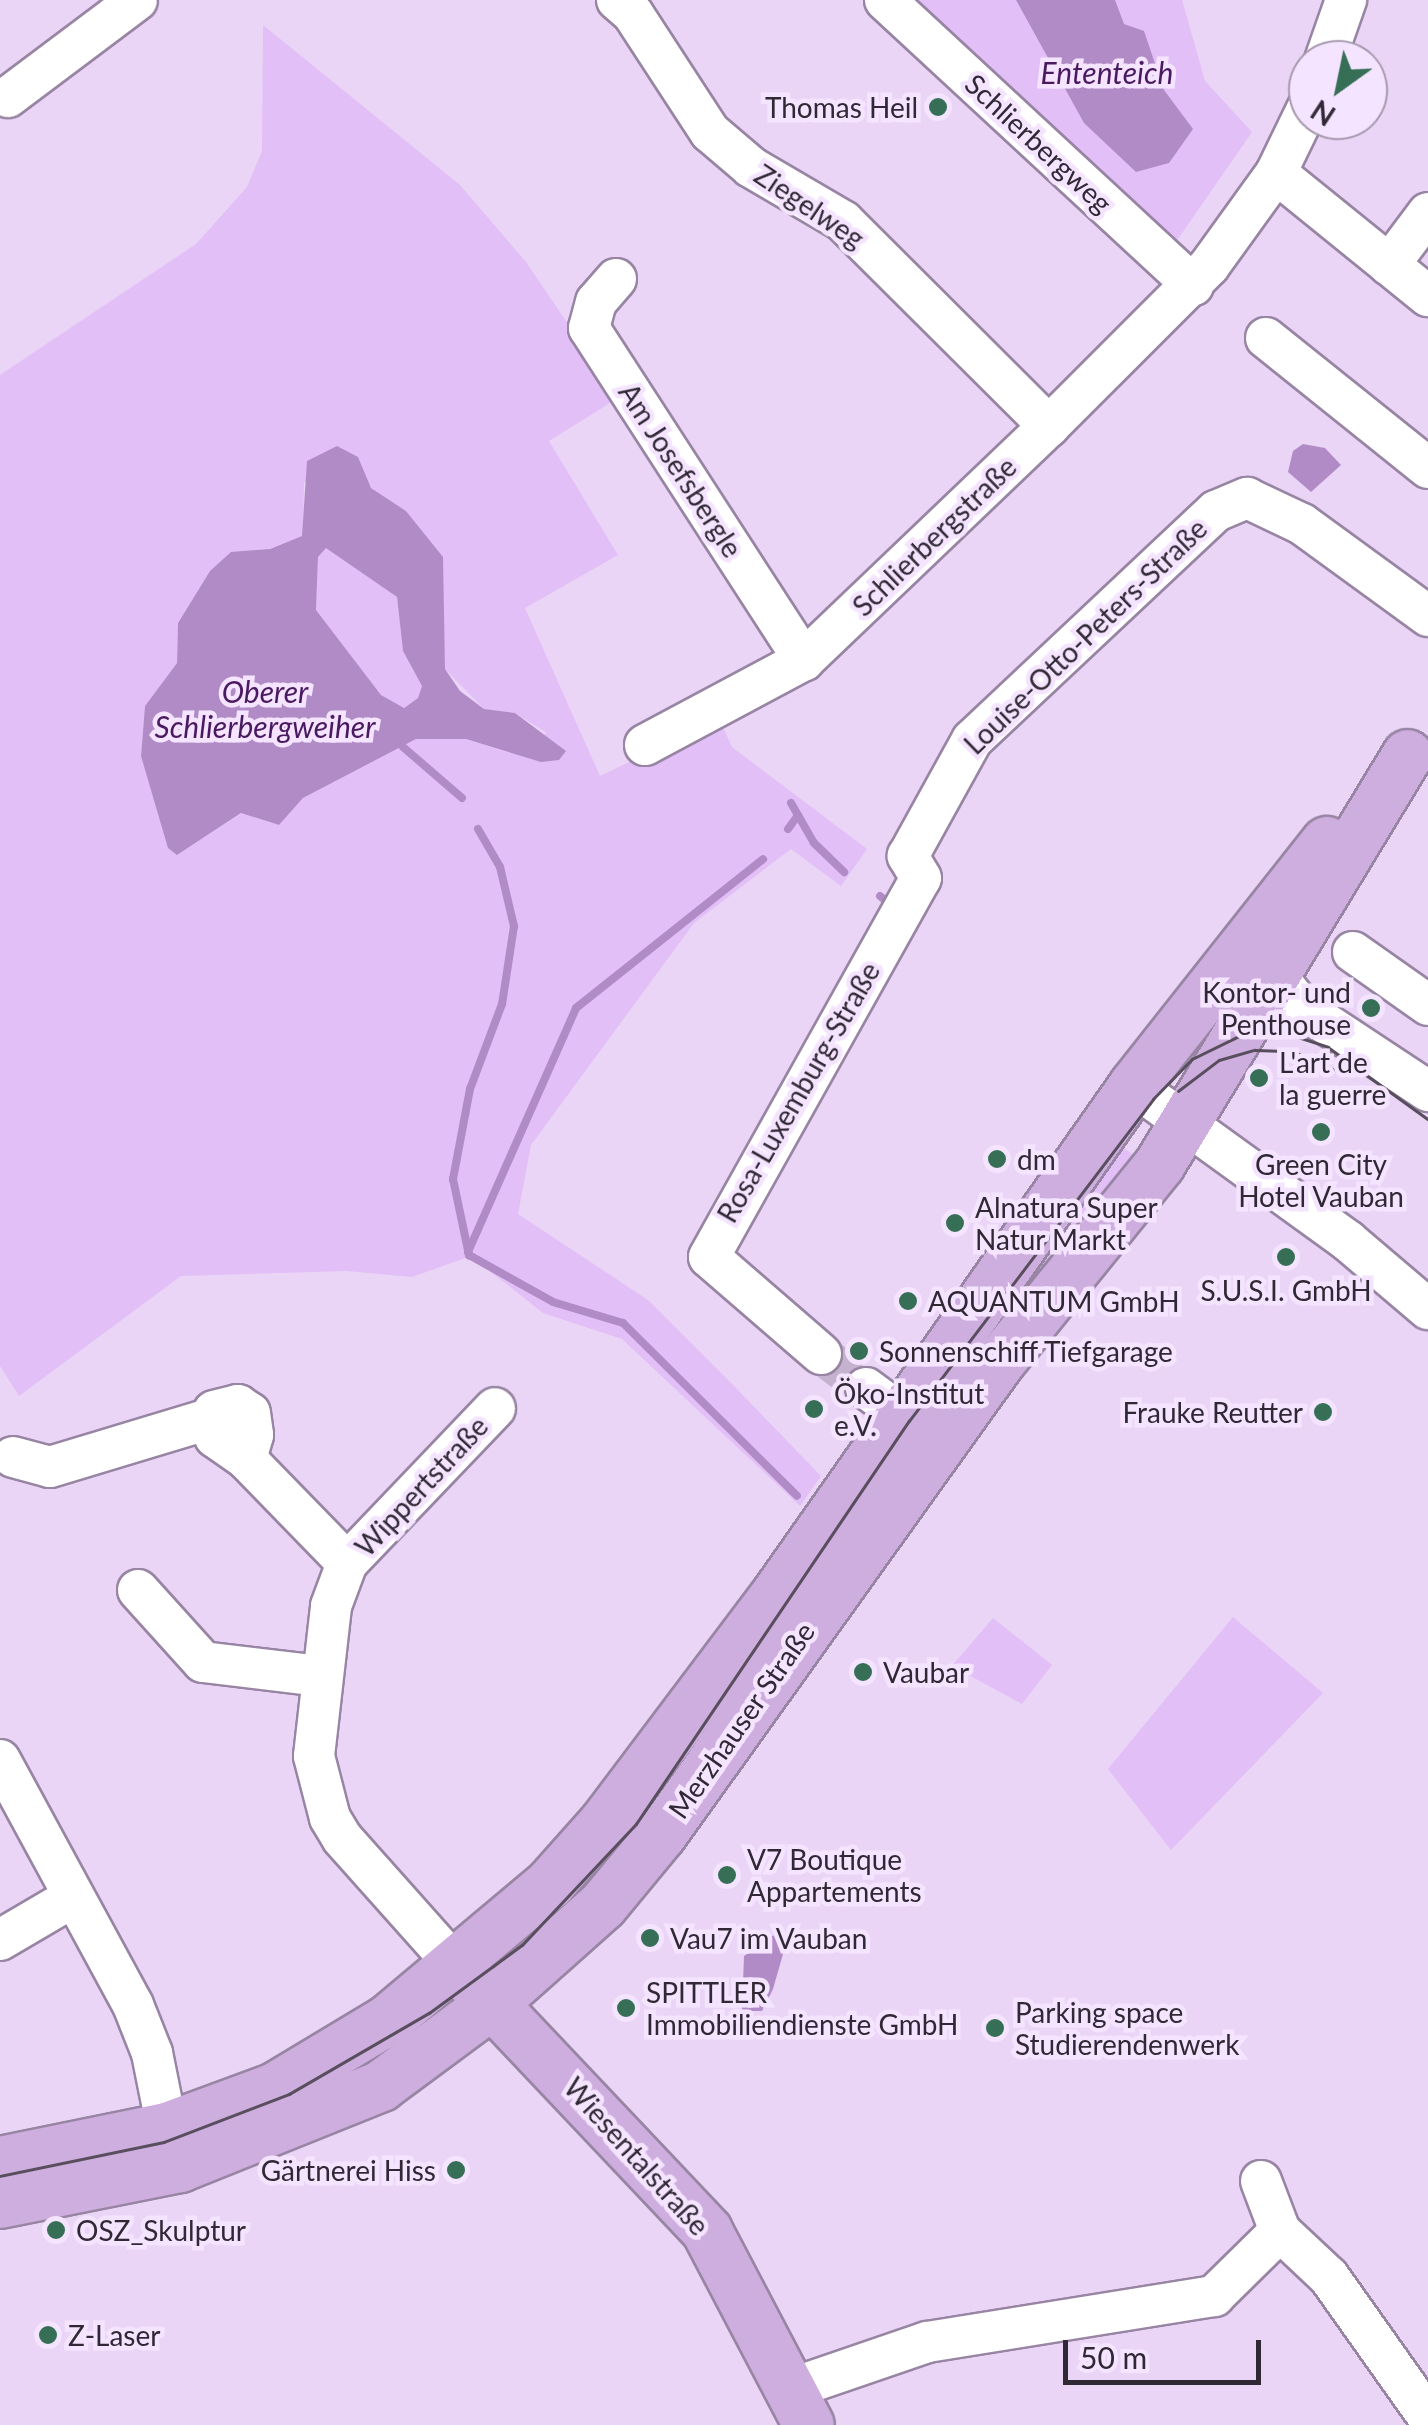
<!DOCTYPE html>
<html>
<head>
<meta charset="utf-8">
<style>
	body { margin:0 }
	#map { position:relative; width:1428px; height:2425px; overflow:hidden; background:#ead5f6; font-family:Lato,sans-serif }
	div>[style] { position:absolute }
	.green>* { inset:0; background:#e2bff6 }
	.water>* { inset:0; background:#b18bc6 }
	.stream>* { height:8px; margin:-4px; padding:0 4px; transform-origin:4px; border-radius:4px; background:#b18bc6 }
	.minor-tunnel>* { height:40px; margin-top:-20px; transform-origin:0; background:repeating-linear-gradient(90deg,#c5b2cf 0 40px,transparent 0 60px) }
	.roads { filter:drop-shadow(2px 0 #9885a3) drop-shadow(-2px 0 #9885a3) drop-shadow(0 2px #9885a3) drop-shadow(0 -2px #9885a3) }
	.minor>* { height:40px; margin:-20px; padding:0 20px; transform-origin:20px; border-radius:20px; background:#fff }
	.major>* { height:50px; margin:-25px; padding:0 25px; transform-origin:25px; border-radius:25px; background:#ceaddf }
	.tram>* { height:2.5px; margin:-1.25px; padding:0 1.25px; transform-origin:1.25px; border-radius:1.25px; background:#584e5e }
	.dots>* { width:28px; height:28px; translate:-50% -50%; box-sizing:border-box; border:5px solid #f5e4ff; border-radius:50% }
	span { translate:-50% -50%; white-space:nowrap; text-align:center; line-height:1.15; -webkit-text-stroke:9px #f5e4ff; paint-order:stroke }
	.poi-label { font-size:28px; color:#302834 }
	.right { translate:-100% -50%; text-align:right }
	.left { translate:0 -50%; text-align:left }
	.street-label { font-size:28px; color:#302834 }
	.water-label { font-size:30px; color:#4a1a60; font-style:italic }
	.north { position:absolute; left:1288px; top:40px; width:100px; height:100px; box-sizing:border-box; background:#f5e4ff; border:2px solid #a699ae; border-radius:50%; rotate:213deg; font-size:28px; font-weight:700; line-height:40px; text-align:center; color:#302834 }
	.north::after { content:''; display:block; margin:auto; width:35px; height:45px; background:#366e56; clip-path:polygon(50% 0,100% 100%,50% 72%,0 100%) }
	.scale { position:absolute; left:1063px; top:2340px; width:198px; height:45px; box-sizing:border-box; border:5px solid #302834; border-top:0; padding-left:12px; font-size:30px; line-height:35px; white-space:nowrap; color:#302834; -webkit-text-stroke:8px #f5e4ff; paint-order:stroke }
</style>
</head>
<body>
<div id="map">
	<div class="green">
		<div style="clip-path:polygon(902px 0,1182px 0,1205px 81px,1252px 132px,1169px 252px)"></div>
		<div style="clip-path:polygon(evenodd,263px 25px,460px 185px,526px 262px,618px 398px,549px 441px,618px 555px,525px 608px,600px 776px,719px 719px,732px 747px,867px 849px,841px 886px,791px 849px,694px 923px,531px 1145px,518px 1214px,648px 1300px,736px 1388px,821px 1476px,800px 1506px,622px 1339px,543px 1313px,471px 1256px,412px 1277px,347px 1271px,181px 1276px,19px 1396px,0 1366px,0 375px,196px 244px,247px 187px,262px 151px,263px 25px,304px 482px,371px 488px,406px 511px,442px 557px,445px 669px,484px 709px,515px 713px,547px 733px,513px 754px,466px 739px,416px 739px,303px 798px,279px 825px,242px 813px,177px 855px,141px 756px,145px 706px,177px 663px,178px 623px,210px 571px,303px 536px,304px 482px)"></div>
		<div style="clip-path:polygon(326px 547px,397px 597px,403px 651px,422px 686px,418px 698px,403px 708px,381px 695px,316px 610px,318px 556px)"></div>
		<div style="clip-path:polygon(1108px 1136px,1141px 1161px,952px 1396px)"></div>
		<div style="clip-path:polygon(1233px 1617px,1323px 1693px,1171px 1850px,1108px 1769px)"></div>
		<div style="clip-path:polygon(993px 1618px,1052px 1665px,1022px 1704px,952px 1666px)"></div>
	</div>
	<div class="water">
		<div style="clip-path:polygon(1016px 0,1115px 0,1124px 24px,1144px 31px,1164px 90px,1193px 129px,1169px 163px,1136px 172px,1084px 123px)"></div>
		<div style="clip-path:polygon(1303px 444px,1325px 448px,1341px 465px,1311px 492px,1288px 472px,1293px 451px)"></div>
		<div style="clip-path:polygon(evenodd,337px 446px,358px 457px,371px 488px,406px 511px,443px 557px,445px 669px,460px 691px,484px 709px,515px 713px,566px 751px,559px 760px,541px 762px,466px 739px,416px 739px,303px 798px,279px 825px,241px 813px,177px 855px,168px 848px,141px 756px,145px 706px,177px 663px,178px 623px,210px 571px,231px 552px,270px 549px,302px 536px,307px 461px,337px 446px,326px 548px,397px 597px,403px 651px,422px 686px,418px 698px,404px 708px,381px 695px,316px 610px,318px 557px,326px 548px)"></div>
		<div style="clip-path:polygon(774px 1935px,783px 1954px,773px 1989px,762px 2011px,742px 2011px,744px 1956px)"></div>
	</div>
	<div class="stream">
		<div style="left:403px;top:747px;width:78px;rotate:40.8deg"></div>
		<div style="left:791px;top:803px;width:46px;rotate:60.1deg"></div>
		<div style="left:814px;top:843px;width:42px;rotate:44deg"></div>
		<div style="left:478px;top:829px;width:44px;rotate:59.9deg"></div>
		<div style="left:500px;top:867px;width:61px;rotate:76.7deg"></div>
		<div style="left:514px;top:926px;width:79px;rotate:98.7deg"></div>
		<div style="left:502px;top:1004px;width:91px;rotate:110.6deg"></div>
		<div style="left:470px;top:1089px;width:92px;rotate:100.7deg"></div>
		<div style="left:453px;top:1179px;width:78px;rotate:78.1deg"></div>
		<div style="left:469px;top:1255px;width:96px;rotate:29.2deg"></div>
		<div style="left:553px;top:1302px;width:73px;rotate:16.7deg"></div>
		<div style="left:623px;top:1323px;width:245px;rotate:44.8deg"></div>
		<div style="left:788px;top:829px;width:17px;rotate:-54deg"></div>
		<div style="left:880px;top:896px;width:6px;rotate:39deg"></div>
		<div style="left:468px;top:1252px;width:267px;rotate:-66.1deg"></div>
		<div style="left:576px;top:1008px;width:239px;rotate:-38.5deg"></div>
	</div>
	<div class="minor-tunnel">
		<div style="left:821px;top:1354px;width:56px;rotate:37.1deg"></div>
	</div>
	<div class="roads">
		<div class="minor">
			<div style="left:617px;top:0;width:21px;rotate:41deg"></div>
			<div style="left:633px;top:14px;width:141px;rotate:56.9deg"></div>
			<div style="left:710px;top:132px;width:54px;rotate:40.5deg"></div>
			<div style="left:751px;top:167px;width:107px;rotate:30.4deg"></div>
			<div style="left:843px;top:221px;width:291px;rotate:44.9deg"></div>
			<div style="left:885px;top:0;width:420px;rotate:42.8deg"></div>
			<div style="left:1325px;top:60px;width:64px;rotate:-70.7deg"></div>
			<div style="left:8px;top:97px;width:161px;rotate:-36.9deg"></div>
			<div style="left:1276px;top:173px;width:196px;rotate:39deg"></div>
			<div style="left:1389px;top:265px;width:65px;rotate:-53.1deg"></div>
			<div style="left:616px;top:279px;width:30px;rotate:131deg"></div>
			<div style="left:596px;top:302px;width:27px;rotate:105deg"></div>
			<div style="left:589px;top:328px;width:396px;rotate:57.1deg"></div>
			<div style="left:1266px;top:338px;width:208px;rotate:38.7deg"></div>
			<div style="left:645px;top:745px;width:180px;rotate:-28.1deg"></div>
			<div style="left:804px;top:660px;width:339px;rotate:-43.7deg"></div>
			<div style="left:1049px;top:426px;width:226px;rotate:-45deg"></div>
			<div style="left:1209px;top:266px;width:115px;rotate:-54.2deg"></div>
			<div style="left:1276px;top:173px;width:73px;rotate:-64.1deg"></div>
			<div style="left:1353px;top:952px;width:92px;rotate:35.2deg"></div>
			<div style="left:1277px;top:977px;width:40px;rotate:51deg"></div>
			<div style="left:1302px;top:1008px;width:151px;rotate:33.4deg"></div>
			<div style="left:1134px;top:1086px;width:264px;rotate:35.9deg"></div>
			<div style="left:1348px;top:1241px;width:105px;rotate:40.4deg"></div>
			<div style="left:821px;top:1354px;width:148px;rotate:-139.1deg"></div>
			<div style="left:709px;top:1257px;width:434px;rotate:-60.8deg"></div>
			<div style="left:921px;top:878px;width:26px;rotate:-121deg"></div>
			<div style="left:908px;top:856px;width:132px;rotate:-61.1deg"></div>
			<div style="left:972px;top:740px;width:335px;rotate:-43.2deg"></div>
			<div style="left:1216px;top:511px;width:34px;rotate:-23deg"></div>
			<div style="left:1247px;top:498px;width:61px;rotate:25.3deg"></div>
			<div style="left:1302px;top:524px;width:156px;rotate:36.1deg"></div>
			<div style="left:866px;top:1388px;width:67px;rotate:36.5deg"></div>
			<div style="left:209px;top:1419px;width:9px;rotate:-58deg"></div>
			<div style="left:214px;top:1411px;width:25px;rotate:-14deg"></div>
			<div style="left:238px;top:1405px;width:14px;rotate:34deg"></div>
			<div style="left:250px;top:1413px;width:22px;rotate:82deg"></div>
			<div style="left:253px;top:1435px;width:25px;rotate:106deg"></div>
			<div style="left:13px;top:1457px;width:38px;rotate:15deg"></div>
			<div style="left:50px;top:1467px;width:166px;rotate:-16.8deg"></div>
			<div style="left:209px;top:1419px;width:19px;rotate:72deg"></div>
			<div style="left:215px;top:1437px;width:38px;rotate:35deg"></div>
			<div style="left:246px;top:1459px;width:145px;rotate:45.8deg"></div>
			<div style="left:138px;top:1590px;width:97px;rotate:47.9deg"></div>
			<div style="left:203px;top:1662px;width:119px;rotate:6.8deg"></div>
			<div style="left:0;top:1760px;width:279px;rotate:61.5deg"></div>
			<div style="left:133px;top:2005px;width:52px;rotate:68.4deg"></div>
			<div style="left:152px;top:2053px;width:76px;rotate:78.7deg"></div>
			<div style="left:0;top:1940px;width:81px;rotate:-30.4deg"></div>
			<div style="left:456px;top:1966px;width:171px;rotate:-131.7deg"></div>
			<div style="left:342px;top:1838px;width:23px;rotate:-121deg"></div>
			<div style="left:330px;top:1818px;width:64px;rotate:-104.5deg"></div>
			<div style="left:314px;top:1756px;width:151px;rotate:-83.5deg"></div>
			<div style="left:331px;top:1606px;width:46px;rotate:-69.6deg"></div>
			<div style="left:347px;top:1563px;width:214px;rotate:-46.3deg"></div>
			<div style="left:1261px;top:2181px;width:53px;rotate:69.2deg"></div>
			<div style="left:1280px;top:2231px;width:67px;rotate:43.2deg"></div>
			<div style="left:1329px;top:2277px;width:171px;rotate:54.7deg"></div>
			<div style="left:793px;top:2388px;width:142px;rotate:-18.9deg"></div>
			<div style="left:927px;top:2342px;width:291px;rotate:-9.1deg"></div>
			<div style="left:1214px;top:2296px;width:93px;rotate:-44.6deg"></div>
		</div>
		<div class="major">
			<div style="left:470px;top:1980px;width:345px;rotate:46.6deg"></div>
			<div style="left:707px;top:2231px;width:219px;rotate:62.3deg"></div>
			<div style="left:0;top:2162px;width:170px;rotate:-11.5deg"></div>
			<div style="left:167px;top:2128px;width:115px;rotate:-20.3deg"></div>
			<div style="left:275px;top:2088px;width:132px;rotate:-31deg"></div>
			<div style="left:388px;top:2020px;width:212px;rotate:-40deg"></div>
			<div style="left:550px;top:1884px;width:83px;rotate:-48.4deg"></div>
			<div style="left:605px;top:1822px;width:289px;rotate:-53deg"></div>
			<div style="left:779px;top:1591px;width:617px;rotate:-54.89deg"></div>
			<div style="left:1134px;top:1086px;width:311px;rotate:-51.7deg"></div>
			<div style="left:0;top:2203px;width:184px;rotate:-11.3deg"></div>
			<div style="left:180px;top:2167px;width:217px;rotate:-21.9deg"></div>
			<div style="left:381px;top:2086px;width:139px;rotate:-36.5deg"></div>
			<div style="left:493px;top:2003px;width:147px;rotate:-41.7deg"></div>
			<div style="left:603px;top:1905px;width:91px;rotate:-50.4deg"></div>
			<div style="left:661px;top:1835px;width:581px;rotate:-54.39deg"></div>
			<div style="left:999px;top:1363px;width:256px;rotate:-51deg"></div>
			<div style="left:1160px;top:1164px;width:478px;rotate:-58.8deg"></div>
		</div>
	</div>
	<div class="tram">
		<div style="left:1178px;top:1091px;width:51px;rotate:-37.1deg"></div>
		<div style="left:1219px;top:1060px;width:37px;rotate:-16deg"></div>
		<div style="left:1255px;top:1050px;width:37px;rotate:2deg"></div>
		<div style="left:1292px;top:1051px;width:59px;rotate:24deg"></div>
		<div style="left:0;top:2176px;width:167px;rotate:-11.7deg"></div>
		<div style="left:164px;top:2142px;width:134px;rotate:-21deg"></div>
		<div style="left:289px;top:2094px;width:162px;rotate:-30.1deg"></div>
		<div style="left:429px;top:2013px;width:115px;rotate:-36.2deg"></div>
		<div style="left:522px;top:1945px;width:166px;rotate:-46.7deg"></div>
		<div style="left:636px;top:1824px;width:487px;rotate:-55.9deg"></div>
		<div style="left:909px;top:1421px;width:404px;rotate:-52.8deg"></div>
		<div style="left:1153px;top:1099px;width:56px;rotate:-45.7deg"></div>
		<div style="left:1192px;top:1059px;width:55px;rotate:-26.1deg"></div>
		<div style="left:1241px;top:1035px;width:51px"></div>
		<div style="left:1292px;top:1035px;width:38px;rotate:18deg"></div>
		<div style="left:1328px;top:1047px;width:123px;rotate:35.8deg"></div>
	</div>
	<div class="dots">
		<div style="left:938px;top:107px;background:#366e56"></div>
		<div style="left:1371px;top:1008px;background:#366e56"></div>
		<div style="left:1259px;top:1078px;background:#366e56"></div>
		<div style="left:1321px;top:1132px;background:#366e56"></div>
		<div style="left:997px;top:1159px;background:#366e56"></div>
		<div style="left:955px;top:1223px;background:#366e56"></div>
		<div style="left:1286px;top:1257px;background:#366e56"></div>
		<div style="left:908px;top:1301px;background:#366e56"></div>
		<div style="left:859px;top:1351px;background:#366e56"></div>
		<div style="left:814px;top:1409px;background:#366e56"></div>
		<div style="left:1323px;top:1412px;background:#366e56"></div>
		<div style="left:863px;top:1672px;background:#366e56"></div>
		<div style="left:727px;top:1875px;background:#366e56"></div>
		<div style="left:650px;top:1938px;background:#366e56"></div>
		<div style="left:626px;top:2008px;background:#366e56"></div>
		<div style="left:995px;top:2028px;background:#366e56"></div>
		<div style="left:456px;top:2170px;background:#366e56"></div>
		<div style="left:56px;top:2230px;background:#366e56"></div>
		<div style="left:48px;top:2335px;background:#366e56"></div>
	</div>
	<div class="poi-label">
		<span class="right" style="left:918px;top:107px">Thomas Heil</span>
		<span class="right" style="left:1351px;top:1008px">Kontor- und<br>Penthouse</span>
		<span class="left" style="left:1279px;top:1078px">L'art de<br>la guerre</span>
		<span class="left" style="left:1017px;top:1159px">dm</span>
		<span style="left:1321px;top:1180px">Green City<br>Hotel Vauban</span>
		<span class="left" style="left:975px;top:1223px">Alnatura Super<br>Natur Markt</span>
		<span style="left:1286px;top:1290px">S.U.S.I. GmbH</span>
		<span class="left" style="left:928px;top:1301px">AQUANTUM GmbH</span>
		<span class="left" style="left:879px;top:1351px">Sonnenschiff Tiefgarage</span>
		<span class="left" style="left:834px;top:1409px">Öko-Institut<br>e.V.</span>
		<span class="right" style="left:1303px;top:1412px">Frauke Reutter</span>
		<span class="left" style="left:883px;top:1672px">Vaubar</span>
		<span class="left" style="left:747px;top:1875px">V7 Boutique<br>Appartements</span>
		<span class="left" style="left:670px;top:1938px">Vau7 im Vauban</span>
		<span class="left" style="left:646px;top:2008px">SPITTLER<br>Immobiliendienste GmbH</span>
		<span class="left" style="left:1015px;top:2028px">Parking space<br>Studierendenwerk</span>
		<span class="right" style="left:436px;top:2170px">Gärtnerei Hiss</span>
		<span class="left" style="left:76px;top:2230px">OSZ_Skulptur</span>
		<span class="left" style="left:68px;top:2335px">Z-Laser</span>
	</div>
	<div class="street-label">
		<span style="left:1039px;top:143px;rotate:43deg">Schlierbergweg</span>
		<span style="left:810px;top:206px;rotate:34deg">Ziegelweg</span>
		<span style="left:681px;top:470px;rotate:57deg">Am Josefsbergle</span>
		<span style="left:934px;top:536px;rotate:-44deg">Schlierbergstraße</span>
		<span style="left:1085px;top:636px;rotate:-44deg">Louise-Otto-Peters-Straße</span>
		<span style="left:798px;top:1092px;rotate:-60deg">Rosa-Luxemburg-Straße</span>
		<span style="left:421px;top:1486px;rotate:-47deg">Wippertstraße</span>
		<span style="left:741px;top:1720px;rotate:-55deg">Merzhauser Straße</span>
		<span style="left:637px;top:2156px;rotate:48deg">Wiesentalstraße</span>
	</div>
	<div class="water-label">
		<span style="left:1107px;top:72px">Ententeich</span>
		<span style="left:265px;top:708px">Oberer<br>Schlierbergweiher</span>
	</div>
	<div class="north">N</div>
	<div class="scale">50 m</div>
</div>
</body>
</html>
